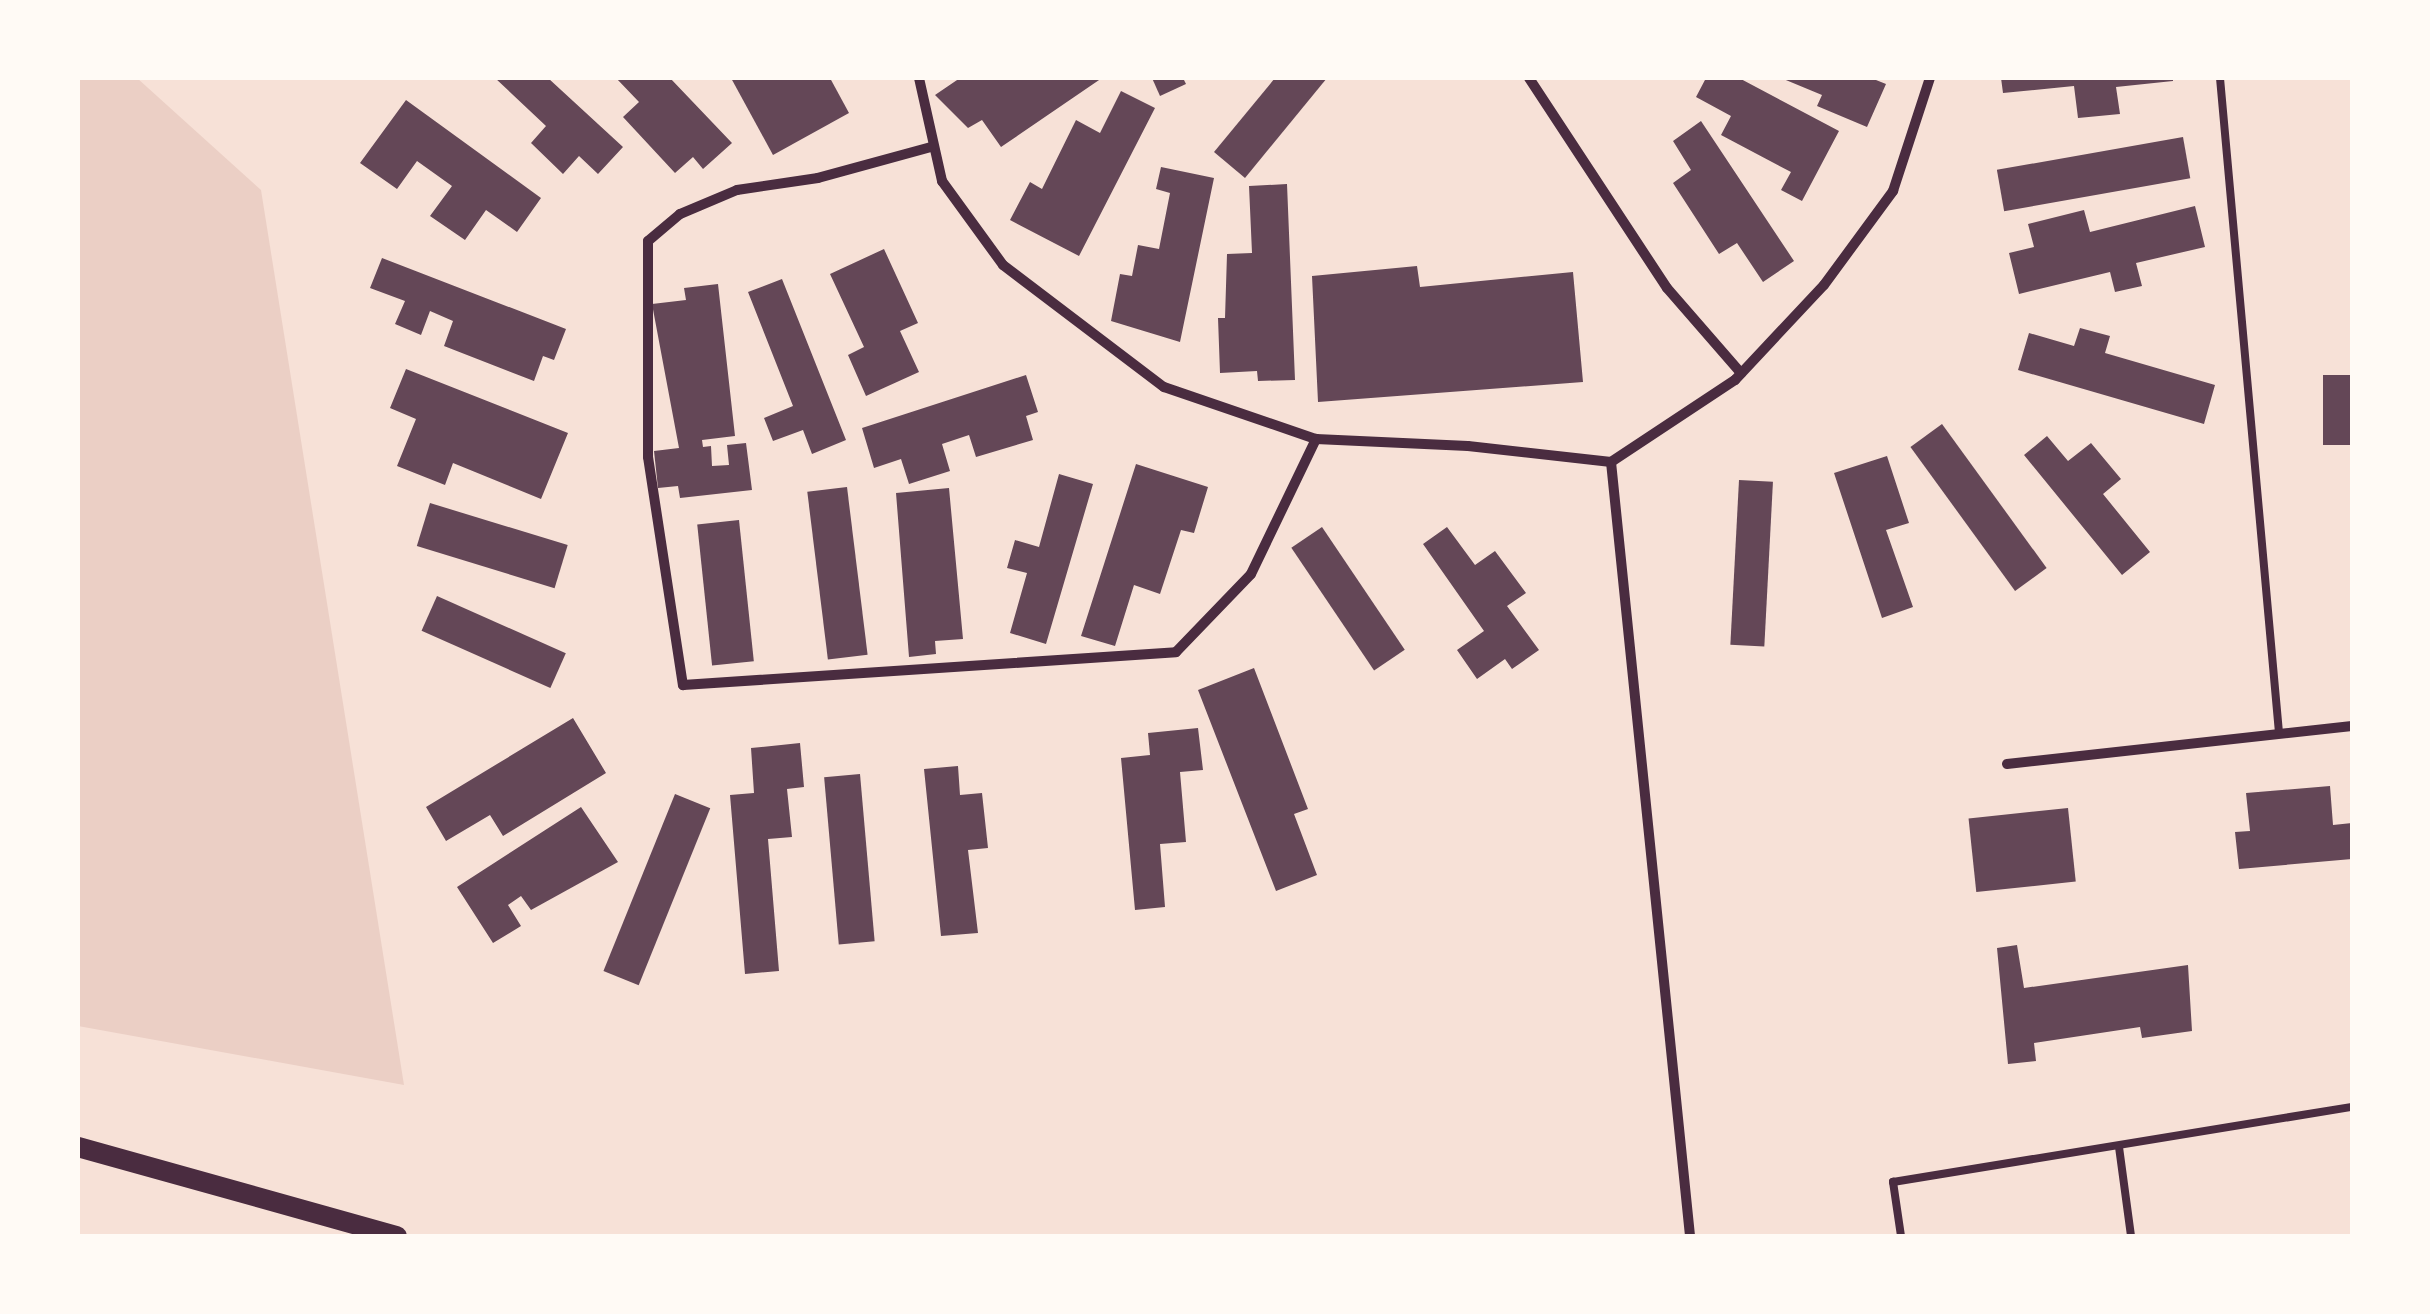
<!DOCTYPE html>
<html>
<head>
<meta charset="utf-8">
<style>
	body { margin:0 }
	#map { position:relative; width:2430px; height:1314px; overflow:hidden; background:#f7e1d7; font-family:Raleway,sans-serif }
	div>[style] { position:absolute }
	.green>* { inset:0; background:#ebcfc5 }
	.building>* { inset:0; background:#644757; transform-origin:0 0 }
	.service>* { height:8px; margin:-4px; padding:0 4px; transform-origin:4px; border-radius:4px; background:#4a2c40 }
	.minor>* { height:10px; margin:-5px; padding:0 5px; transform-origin:5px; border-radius:5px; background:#4a2c40 }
	.secondary>* { height:20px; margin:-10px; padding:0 10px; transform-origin:10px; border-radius:10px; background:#4a2c40 }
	span { translate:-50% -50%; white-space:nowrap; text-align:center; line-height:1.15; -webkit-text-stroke:8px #fffaf5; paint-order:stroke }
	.frame { position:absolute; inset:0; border:80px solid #fffaf5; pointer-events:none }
</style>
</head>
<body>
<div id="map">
	<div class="green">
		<div style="clip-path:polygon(78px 78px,137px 78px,261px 190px,404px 1085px,78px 1026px)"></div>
	</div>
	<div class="building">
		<div style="clip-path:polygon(495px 78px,548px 78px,623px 147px,598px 174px,579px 156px,563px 174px,531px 143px,546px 126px)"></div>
		<div style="clip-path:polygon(616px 78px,670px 78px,732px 143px,703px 169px,693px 157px,675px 173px,623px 117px,639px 102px)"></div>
		<div style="clip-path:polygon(731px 78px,830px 78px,849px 113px,773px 155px)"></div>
		<div style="clip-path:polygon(960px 78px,1102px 78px,1001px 147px,982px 120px,968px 128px,935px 95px)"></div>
		<div style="clip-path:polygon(1152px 78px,1183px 78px,1186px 84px,1160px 96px)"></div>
		<div style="clip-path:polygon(1275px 78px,1327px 78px,1245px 178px,1214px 152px)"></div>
		<div style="clip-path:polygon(1706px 78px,1739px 78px,1839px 131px,1802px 201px,1781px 190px,1791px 172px,1721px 135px,1731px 116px,1696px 97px)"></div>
		<div style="clip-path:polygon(1781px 78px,1871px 78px,1886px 84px,1867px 127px,1817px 106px,1822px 95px)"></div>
		<div style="clip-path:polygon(2001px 78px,2173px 78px,2173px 81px,2116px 87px,2120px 114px,2078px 118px,2074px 86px,2003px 93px)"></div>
		<div style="clip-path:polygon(1121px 91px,1155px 108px,1079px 256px,1010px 220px,1030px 182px,1042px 189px,1076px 120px,1100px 133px)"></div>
		<div style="clip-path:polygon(406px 100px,541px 198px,517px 232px,486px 210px,465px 240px,430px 216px,452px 186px,417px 161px,397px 189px,360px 163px)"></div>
		<div style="clip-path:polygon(1701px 121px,1794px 261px,1763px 282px,1737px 243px,1719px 254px,1673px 183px,1691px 170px,1673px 141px)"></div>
		<div style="left:2183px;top:137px;width:42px;height:189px;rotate:80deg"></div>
		<div style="clip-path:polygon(1161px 167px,1214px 178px,1180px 342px,1111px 321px,1120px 274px,1132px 276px,1138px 245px,1159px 249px,1170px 193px,1156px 189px)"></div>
		<div style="clip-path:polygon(1287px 184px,1295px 380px,1258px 381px,1257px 371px,1220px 373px,1218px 318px,1225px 318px,1227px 254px,1252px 253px,1249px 186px)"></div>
		<div style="clip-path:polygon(2195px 206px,2205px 247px,2136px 263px,2142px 286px,2115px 292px,2110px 272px,2019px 294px,2009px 253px,2034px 247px,2028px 224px,2084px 210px,2090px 232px)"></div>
		<div style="clip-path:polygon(884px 249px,918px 323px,900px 331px,919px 372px,866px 396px,848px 355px,864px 347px,830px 274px)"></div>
		<div style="clip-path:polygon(382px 258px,566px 329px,554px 360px,543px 356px,534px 381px,444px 346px,453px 321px,430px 311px,421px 335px,395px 324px,405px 301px,370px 288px)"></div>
		<div style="clip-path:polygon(1417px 266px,1420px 287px,1573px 272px,1583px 382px,1318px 402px,1312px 276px)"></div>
		<div style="clip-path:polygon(782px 279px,846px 440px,812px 454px,803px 430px,773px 441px,764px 418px,793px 406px,748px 292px)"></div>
		<div style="clip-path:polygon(718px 284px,735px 436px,702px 440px,703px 447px,711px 446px,712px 466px,729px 465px,727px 445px,746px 443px,752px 490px,680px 498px,678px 486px,658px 488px,654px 451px,679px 448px,652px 304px,686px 300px,684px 288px)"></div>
		<div style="clip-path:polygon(2080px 328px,2110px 336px,2105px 353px,2215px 385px,2204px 424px,2018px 370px,2029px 333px,2074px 346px)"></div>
		<div style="clip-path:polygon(406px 369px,568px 433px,541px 499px,453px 463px,445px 485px,397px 466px,416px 419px,390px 408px)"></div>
		<div style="clip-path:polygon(1026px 375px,1038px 412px,1026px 416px,1033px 440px,976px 457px,969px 435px,942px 444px,950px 471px,909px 484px,901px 459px,874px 468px,862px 428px)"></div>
		<div style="left:2352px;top:375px;width:70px;height:29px;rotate:90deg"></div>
		<div style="left:1942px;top:424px;width:178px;height:39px;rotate:54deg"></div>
		<div style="clip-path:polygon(2047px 436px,2068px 461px,2091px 443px,2121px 479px,2103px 494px,2150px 552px,2122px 575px,2024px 455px)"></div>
		<div style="clip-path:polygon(1887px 456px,1909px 523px,1886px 530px,1913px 607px,1882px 618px,1834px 473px)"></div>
		<div style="clip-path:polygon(1136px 464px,1208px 487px,1194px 533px,1181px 530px,1160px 594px,1134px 585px,1115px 646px,1081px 636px)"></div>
		<div style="clip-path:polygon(1059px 474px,1093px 484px,1046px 644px,1010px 633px,1027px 573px,1007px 568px,1015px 540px,1039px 547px)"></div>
		<div style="left:1739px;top:480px;width:34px;height:165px;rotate:3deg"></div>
		<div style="left:847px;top:487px;width:169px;height:40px;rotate:83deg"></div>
		<div style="clip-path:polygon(949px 488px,963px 639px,935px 641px,936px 654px,909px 657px,896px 493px)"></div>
		<div style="left:430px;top:503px;width:144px;height:45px;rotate:17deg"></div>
		<div style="left:739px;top:520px;width:142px;height:42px;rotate:84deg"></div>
		<div style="left:1322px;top:527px;width:148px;height:37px;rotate:56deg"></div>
		<div style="clip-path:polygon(1447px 527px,1475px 565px,1495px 551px,1526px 593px,1507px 606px,1539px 650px,1512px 669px,1505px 659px,1477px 679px,1457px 650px,1484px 631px,1423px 544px)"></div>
		<div style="left:437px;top:596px;width:141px;height:38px;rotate:24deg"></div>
		<div style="clip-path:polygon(1254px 668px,1308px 809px,1294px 814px,1317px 875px,1276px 891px,1198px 690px)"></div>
		<div style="clip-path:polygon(573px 718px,606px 773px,503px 836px,490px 815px,446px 841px,426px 807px)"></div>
		<div style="clip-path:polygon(1198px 728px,1203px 770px,1180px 772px,1186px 842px,1160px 844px,1165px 907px,1135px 910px,1121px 758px,1150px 755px,1148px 733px)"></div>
		<div style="clip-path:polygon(800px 743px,804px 787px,787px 789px,792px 837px,768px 839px,779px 971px,745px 974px,730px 795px,754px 793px,751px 748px)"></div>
		<div style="clip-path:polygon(958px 766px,960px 795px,982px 793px,988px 848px,968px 850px,978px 933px,941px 936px,924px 769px)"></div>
		<div style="left:860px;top:774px;width:168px;height:36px;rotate:85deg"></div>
		<div style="clip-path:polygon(2330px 786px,2333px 825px,2352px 823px,2352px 859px,2239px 869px,2235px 832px,2250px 831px,2246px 793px)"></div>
		<div style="left:675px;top:794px;width:38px;height:191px;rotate:22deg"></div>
		<div style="clip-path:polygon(581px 807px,618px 862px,531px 910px,521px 896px,508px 905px,521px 926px,493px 943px,457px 887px)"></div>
		<div style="left:2068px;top:808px;width:74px;height:100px;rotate:84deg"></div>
		<div style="clip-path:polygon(2017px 945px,2024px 988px,2188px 965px,2192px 1031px,2142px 1038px,2140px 1027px,2034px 1043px,2036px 1061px,2008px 1064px,1997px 948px)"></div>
	</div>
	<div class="service">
		<div style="left:2220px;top:78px;width:658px;rotate:84.85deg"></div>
		<div style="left:2119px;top:1147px;width:90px;rotate:82.3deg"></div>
		<div style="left:1901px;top:1236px;width:55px;rotate:-98.4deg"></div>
		<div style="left:1893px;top:1182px;width:465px;rotate:-9.3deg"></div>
	</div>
	<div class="minor">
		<div style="left:919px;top:78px;width:106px;rotate:77.4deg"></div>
		<div style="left:942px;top:181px;width:104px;rotate:54deg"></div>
		<div style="left:1003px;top:265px;width:202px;rotate:37.2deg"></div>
		<div style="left:1164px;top:387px;width:161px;rotate:18.9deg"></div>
		<div style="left:1316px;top:439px;width:152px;rotate:2.6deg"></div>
		<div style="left:1468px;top:446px;width:144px;rotate:6.4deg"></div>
		<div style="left:1611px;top:462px;width:149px;rotate:-33.5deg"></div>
		<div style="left:1735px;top:380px;width:130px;rotate:-46.9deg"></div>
		<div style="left:1824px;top:285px;width:117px;rotate:-53.7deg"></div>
		<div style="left:1893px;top:191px;width:119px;rotate:-71.9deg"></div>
		<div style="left:1529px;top:78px;width:251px;rotate:56.7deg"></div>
		<div style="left:1667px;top:288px;width:113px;rotate:49deg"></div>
		<div style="left:931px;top:147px;width:117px;rotate:164.7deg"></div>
		<div style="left:818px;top:178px;width:82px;rotate:171.6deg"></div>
		<div style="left:737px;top:190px;width:62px;rotate:157.2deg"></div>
		<div style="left:680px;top:214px;width:42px;rotate:139.8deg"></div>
		<div style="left:648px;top:241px;width:216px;rotate:90deg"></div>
		<div style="left:648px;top:457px;width:231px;rotate:81.3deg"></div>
		<div style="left:683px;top:685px;width:494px;rotate:-3.8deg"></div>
		<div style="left:1176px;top:652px;width:108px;rotate:-46.1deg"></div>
		<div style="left:1251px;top:574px;width:150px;rotate:-64.3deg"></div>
		<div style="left:1611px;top:462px;width:778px;rotate:84.17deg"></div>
		<div style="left:2007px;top:764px;width:347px;rotate:-6.3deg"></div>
	</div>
	<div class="secondary">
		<div style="left:78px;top:1147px;width:331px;rotate:15.6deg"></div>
	</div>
	<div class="frame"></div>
</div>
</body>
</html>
